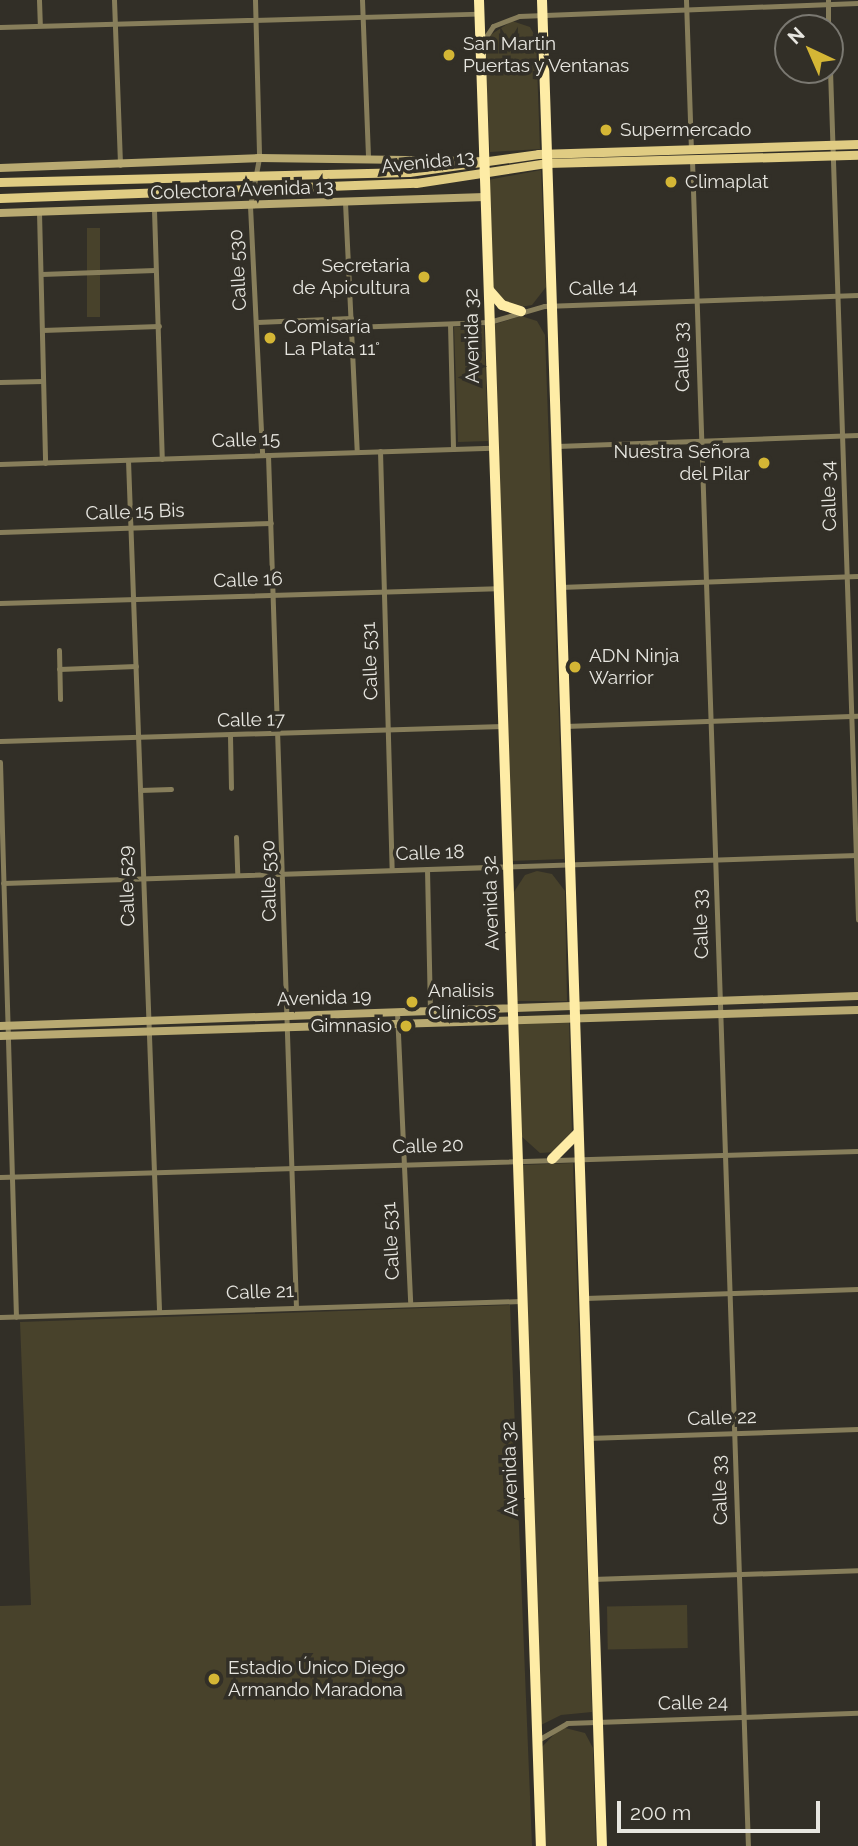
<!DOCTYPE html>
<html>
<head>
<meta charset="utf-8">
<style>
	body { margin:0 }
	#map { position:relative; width:858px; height:1846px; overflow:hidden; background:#322f27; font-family:Raleway,sans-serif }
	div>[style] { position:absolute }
	.green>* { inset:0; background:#48422b; transform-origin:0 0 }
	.street>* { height:5px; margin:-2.5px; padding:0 2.5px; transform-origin:2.5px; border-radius:2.5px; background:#877e5b }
	.secondary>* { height:8px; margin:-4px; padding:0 4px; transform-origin:4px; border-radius:4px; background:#b9aa72 }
	.primary>* { height:9px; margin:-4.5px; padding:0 4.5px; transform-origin:4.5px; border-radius:4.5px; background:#e0cc83 }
	.highway>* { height:10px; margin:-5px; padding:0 5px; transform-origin:5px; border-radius:5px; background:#feeca6 }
	.dots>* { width:19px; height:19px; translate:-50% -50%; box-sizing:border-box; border:4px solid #322f27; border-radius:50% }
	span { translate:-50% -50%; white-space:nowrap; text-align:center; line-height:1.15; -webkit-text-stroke:7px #322f27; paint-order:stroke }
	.poi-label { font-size:19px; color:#e7e6e0 }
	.left { translate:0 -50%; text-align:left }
	.right { translate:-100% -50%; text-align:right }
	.street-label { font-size:19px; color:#e7e6e0 }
	.north { position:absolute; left:774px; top:14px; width:70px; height:70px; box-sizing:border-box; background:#322f27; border:2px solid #7a7871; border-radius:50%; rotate:316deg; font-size:19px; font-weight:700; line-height:28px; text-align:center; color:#e7e6e0 }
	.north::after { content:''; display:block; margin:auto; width:24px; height:32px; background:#d4b635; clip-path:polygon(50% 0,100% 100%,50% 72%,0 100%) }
	.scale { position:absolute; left:617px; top:1801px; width:203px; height:32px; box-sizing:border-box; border:4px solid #e7e6e0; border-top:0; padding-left:9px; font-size:21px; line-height:24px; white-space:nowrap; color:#e7e6e0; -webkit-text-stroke:5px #322f27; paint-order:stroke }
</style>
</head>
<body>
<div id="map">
	<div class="green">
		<div style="clip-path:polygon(512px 21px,530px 27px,536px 38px,540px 149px,490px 152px,484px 39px)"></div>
		<div style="clip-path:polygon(541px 170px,546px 287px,532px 305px,514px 308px,500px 302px,493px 290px,488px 180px)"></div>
		<div style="left:87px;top:228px;width:13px;height:89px"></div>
		<div style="clip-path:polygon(521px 316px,537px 321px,545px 335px,564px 859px,511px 861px,492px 325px)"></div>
		<div style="left:484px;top:326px;width:115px;height:30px;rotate:88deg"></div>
		<div style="clip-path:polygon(537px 871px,552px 874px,565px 891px,567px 1001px,516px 1001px,512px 895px,525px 875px)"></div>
		<div style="clip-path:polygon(569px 1021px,572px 1134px,555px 1152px,540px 1153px,520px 1135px,517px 1023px)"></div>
		<div style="clip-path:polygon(573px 1163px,592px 1712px,561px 1715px,541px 1725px,521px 1165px)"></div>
		<div style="clip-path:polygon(510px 1305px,532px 1846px,0 1846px,0 1606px,31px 1605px,20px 1322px)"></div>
		<div style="left:687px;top:1605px;width:43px;height:80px;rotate:89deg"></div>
		<div style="clip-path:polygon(561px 1727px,585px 1733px,593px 1748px,596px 1846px,543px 1846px,540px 1749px)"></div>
	</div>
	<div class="street">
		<div style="left:39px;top:0;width:25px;rotate:88deg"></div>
		<div style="left:114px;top:0;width:165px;rotate:87.9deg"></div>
		<div style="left:255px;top:0;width:158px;rotate:88.5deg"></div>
		<div style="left:259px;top:158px;width:49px;rotate:100.6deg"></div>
		<div style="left:250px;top:206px;width:249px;rotate:87.2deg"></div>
		<div style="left:362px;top:0;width:158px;rotate:87.8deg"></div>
		<div style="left:686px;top:0;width:150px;rotate:88.1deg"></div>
		<div style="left:828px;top:0;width:28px;rotate:90deg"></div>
		<div style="left:0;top:27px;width:479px;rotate:-1.6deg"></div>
		<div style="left:483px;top:41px;width:18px;rotate:-56deg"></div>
		<div style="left:493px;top:26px;width:28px;rotate:-21deg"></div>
		<div style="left:519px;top:16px;width:339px;rotate:-2.2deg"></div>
		<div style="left:830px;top:70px;width:850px;rotate:88.11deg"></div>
		<div style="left:692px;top:160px;width:1687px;rotate:88.1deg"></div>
		<div style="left:345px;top:202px;width:250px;rotate:87.3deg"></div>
		<div style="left:154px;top:210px;width:249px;rotate:88.2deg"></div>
		<div style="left:39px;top:212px;width:251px;rotate:88.6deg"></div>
		<div style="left:41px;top:274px;width:114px;rotate:-2deg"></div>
		<div style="left:257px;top:322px;width:94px;rotate:-2.4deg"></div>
		<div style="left:450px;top:324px;width:125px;rotate:88.6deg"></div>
		<div style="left:351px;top:327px;width:138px;rotate:-2.1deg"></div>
		<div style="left:489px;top:322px;width:57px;rotate:-16.2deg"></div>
		<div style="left:544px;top:306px;width:314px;rotate:-2deg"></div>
		<div style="left:42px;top:330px;width:117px;rotate:-2deg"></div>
		<div style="left:0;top:382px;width:43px;rotate:-1.3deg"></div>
		<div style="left:557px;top:446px;width:301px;rotate:-2.1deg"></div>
		<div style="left:380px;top:451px;width:419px;rotate:88.4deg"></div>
		<div style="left:268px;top:455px;width:851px;rotate:88.12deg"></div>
		<div style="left:128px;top:460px;width:852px;rotate:87.91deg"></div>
		<div style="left:0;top:464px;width:492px;rotate:-1.9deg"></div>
		<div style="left:0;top:532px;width:271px;rotate:-1.9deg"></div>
		<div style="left:560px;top:587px;width:298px;rotate:-2.1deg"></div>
		<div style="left:0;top:603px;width:497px;rotate:-1.7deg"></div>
		<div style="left:59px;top:650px;width:49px;rotate:88.8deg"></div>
		<div style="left:59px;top:669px;width:77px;rotate:-2.2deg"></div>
		<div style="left:565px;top:726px;width:293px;rotate:-2deg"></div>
		<div style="left:230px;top:736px;width:52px;rotate:88.9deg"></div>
		<div style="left:0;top:741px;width:503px;rotate:-1.71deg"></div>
		<div style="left:0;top:762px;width:555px;rotate:88.35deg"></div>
		<div style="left:140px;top:790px;width:31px;rotate:-2deg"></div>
		<div style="left:236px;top:837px;width:38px;rotate:88deg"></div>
		<div style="left:427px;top:869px;width:141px;rotate:88.8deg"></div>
		<div style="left:3px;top:883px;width:855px;rotate:-1.88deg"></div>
		<div style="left:397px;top:1012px;width:290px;rotate:87.4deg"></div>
		<div style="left:0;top:1177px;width:858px;rotate:-1.74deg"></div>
		<div style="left:585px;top:1298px;width:273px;rotate:-1.9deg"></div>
		<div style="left:0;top:1317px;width:521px;rotate:-1.76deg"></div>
		<div style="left:587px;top:1438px;width:271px;rotate:-1.9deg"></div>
		<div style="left:592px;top:1579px;width:266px;rotate:-1.9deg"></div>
		<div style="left:538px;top:1740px;width:34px;rotate:-30deg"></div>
		<div style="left:567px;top:1723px;width:291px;rotate:-2deg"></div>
	</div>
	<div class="secondary">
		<div style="left:0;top:168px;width:259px;rotate:-2.2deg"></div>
		<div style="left:259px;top:158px;width:222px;rotate:0.8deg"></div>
		<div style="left:0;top:213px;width:485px;rotate:-1.9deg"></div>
		<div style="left:0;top:1026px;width:859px;rotate:-2deg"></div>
		<div style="left:0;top:1036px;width:858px;rotate:-1.74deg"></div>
	</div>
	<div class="primary">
		<div style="left:0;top:182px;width:409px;rotate:-1.4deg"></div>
		<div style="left:409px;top:172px;width:130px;rotate:-7.9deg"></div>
		<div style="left:538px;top:154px;width:320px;rotate:-1.8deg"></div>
		<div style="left:0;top:198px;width:416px;rotate:-2.1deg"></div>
		<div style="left:416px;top:183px;width:133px;rotate:-8.7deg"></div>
		<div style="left:547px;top:163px;width:311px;rotate:-1.5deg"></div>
	</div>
	<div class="highway">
		<div style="left:479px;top:0;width:1847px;rotate:88.08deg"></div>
		<div style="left:542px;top:0;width:1847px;rotate:88.14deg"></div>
		<div style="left:489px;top:290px;width:20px;rotate:49deg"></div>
		<div style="left:502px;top:305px;width:20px;rotate:18deg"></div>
		<div style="left:552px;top:1159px;width:37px;rotate:-45deg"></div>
	</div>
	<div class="dots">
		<div style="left:449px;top:55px;background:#d4b635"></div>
		<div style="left:606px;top:130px;background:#d4b635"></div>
		<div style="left:671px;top:182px;background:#d4b635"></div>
		<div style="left:424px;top:277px;background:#d4b635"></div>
		<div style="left:270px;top:338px;background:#d4b635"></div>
		<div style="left:764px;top:463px;background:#d4b635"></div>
		<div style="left:575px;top:667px;background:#d4b635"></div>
		<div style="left:412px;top:1002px;background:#d4b635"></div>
		<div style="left:406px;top:1026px;background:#d4b635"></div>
		<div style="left:214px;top:1679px;background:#d4b635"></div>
	</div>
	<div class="poi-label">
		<span class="left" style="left:463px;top:55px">San Martin<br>Puertas y Ventanas</span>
		<span class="left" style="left:620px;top:130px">Supermercado</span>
		<span class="left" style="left:685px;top:182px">Climaplat</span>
		<span class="right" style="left:410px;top:277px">Secretaria<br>de Apicultura</span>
		<span class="left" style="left:284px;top:338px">Comisaría<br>La Plata 11°</span>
		<span class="right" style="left:750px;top:463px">Nuestra Señora<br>del Pilar</span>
		<span class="left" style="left:589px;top:667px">ADN Ninja<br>Warrior</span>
		<span class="left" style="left:428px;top:1002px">Analisis<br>Clínicos</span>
		<span class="right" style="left:392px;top:1026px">Gimnasio</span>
		<span class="left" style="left:228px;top:1679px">Estadio Único Diego<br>Armando Maradona</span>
	</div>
	<div class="street-label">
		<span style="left:428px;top:162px;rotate:-6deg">Avenida 13</span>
		<span style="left:242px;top:190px;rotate:-2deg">Colectora Avenida 13</span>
		<span style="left:238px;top:270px;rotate:-93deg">Calle 530</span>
		<span style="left:603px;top:288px;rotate:-2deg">Calle 14</span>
		<span style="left:472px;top:336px;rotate:-91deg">Avenida 32</span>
		<span style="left:682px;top:357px;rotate:-92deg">Calle 33</span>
		<span style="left:246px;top:440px;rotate:-2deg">Calle 15</span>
		<span style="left:829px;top:496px;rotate:-92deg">Calle 34</span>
		<span style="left:135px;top:512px;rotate:-2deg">Calle 15 Bis</span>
		<span style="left:248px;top:580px;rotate:-2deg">Calle 16</span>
		<span style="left:370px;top:661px;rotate:-92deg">Calle 531</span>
		<span style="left:251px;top:720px;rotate:-1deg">Calle 17</span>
		<span style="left:430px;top:853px;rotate:-2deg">Calle 18</span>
		<span style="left:269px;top:881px;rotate:-91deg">Calle 530</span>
		<span style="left:127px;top:886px;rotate:-92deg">Calle 529</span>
		<span style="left:491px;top:903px;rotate:-92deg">Avenida 32</span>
		<span style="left:701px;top:924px;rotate:-92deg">Calle 33</span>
		<span style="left:324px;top:998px;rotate:-2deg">Avenida 19</span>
		<span style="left:428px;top:1146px;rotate:-2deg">Calle 20</span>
		<span style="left:391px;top:1241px;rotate:-93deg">Calle 531</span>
		<span style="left:260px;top:1292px;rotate:-2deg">Calle 21</span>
		<span style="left:722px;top:1418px;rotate:-2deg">Calle 22</span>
		<span style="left:510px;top:1469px;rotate:-92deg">Avenida 32</span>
		<span style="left:720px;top:1490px;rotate:-92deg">Calle 33</span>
		<span style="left:693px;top:1703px;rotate:-1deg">Calle 24</span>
	</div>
	<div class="north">N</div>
	<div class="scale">200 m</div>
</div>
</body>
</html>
